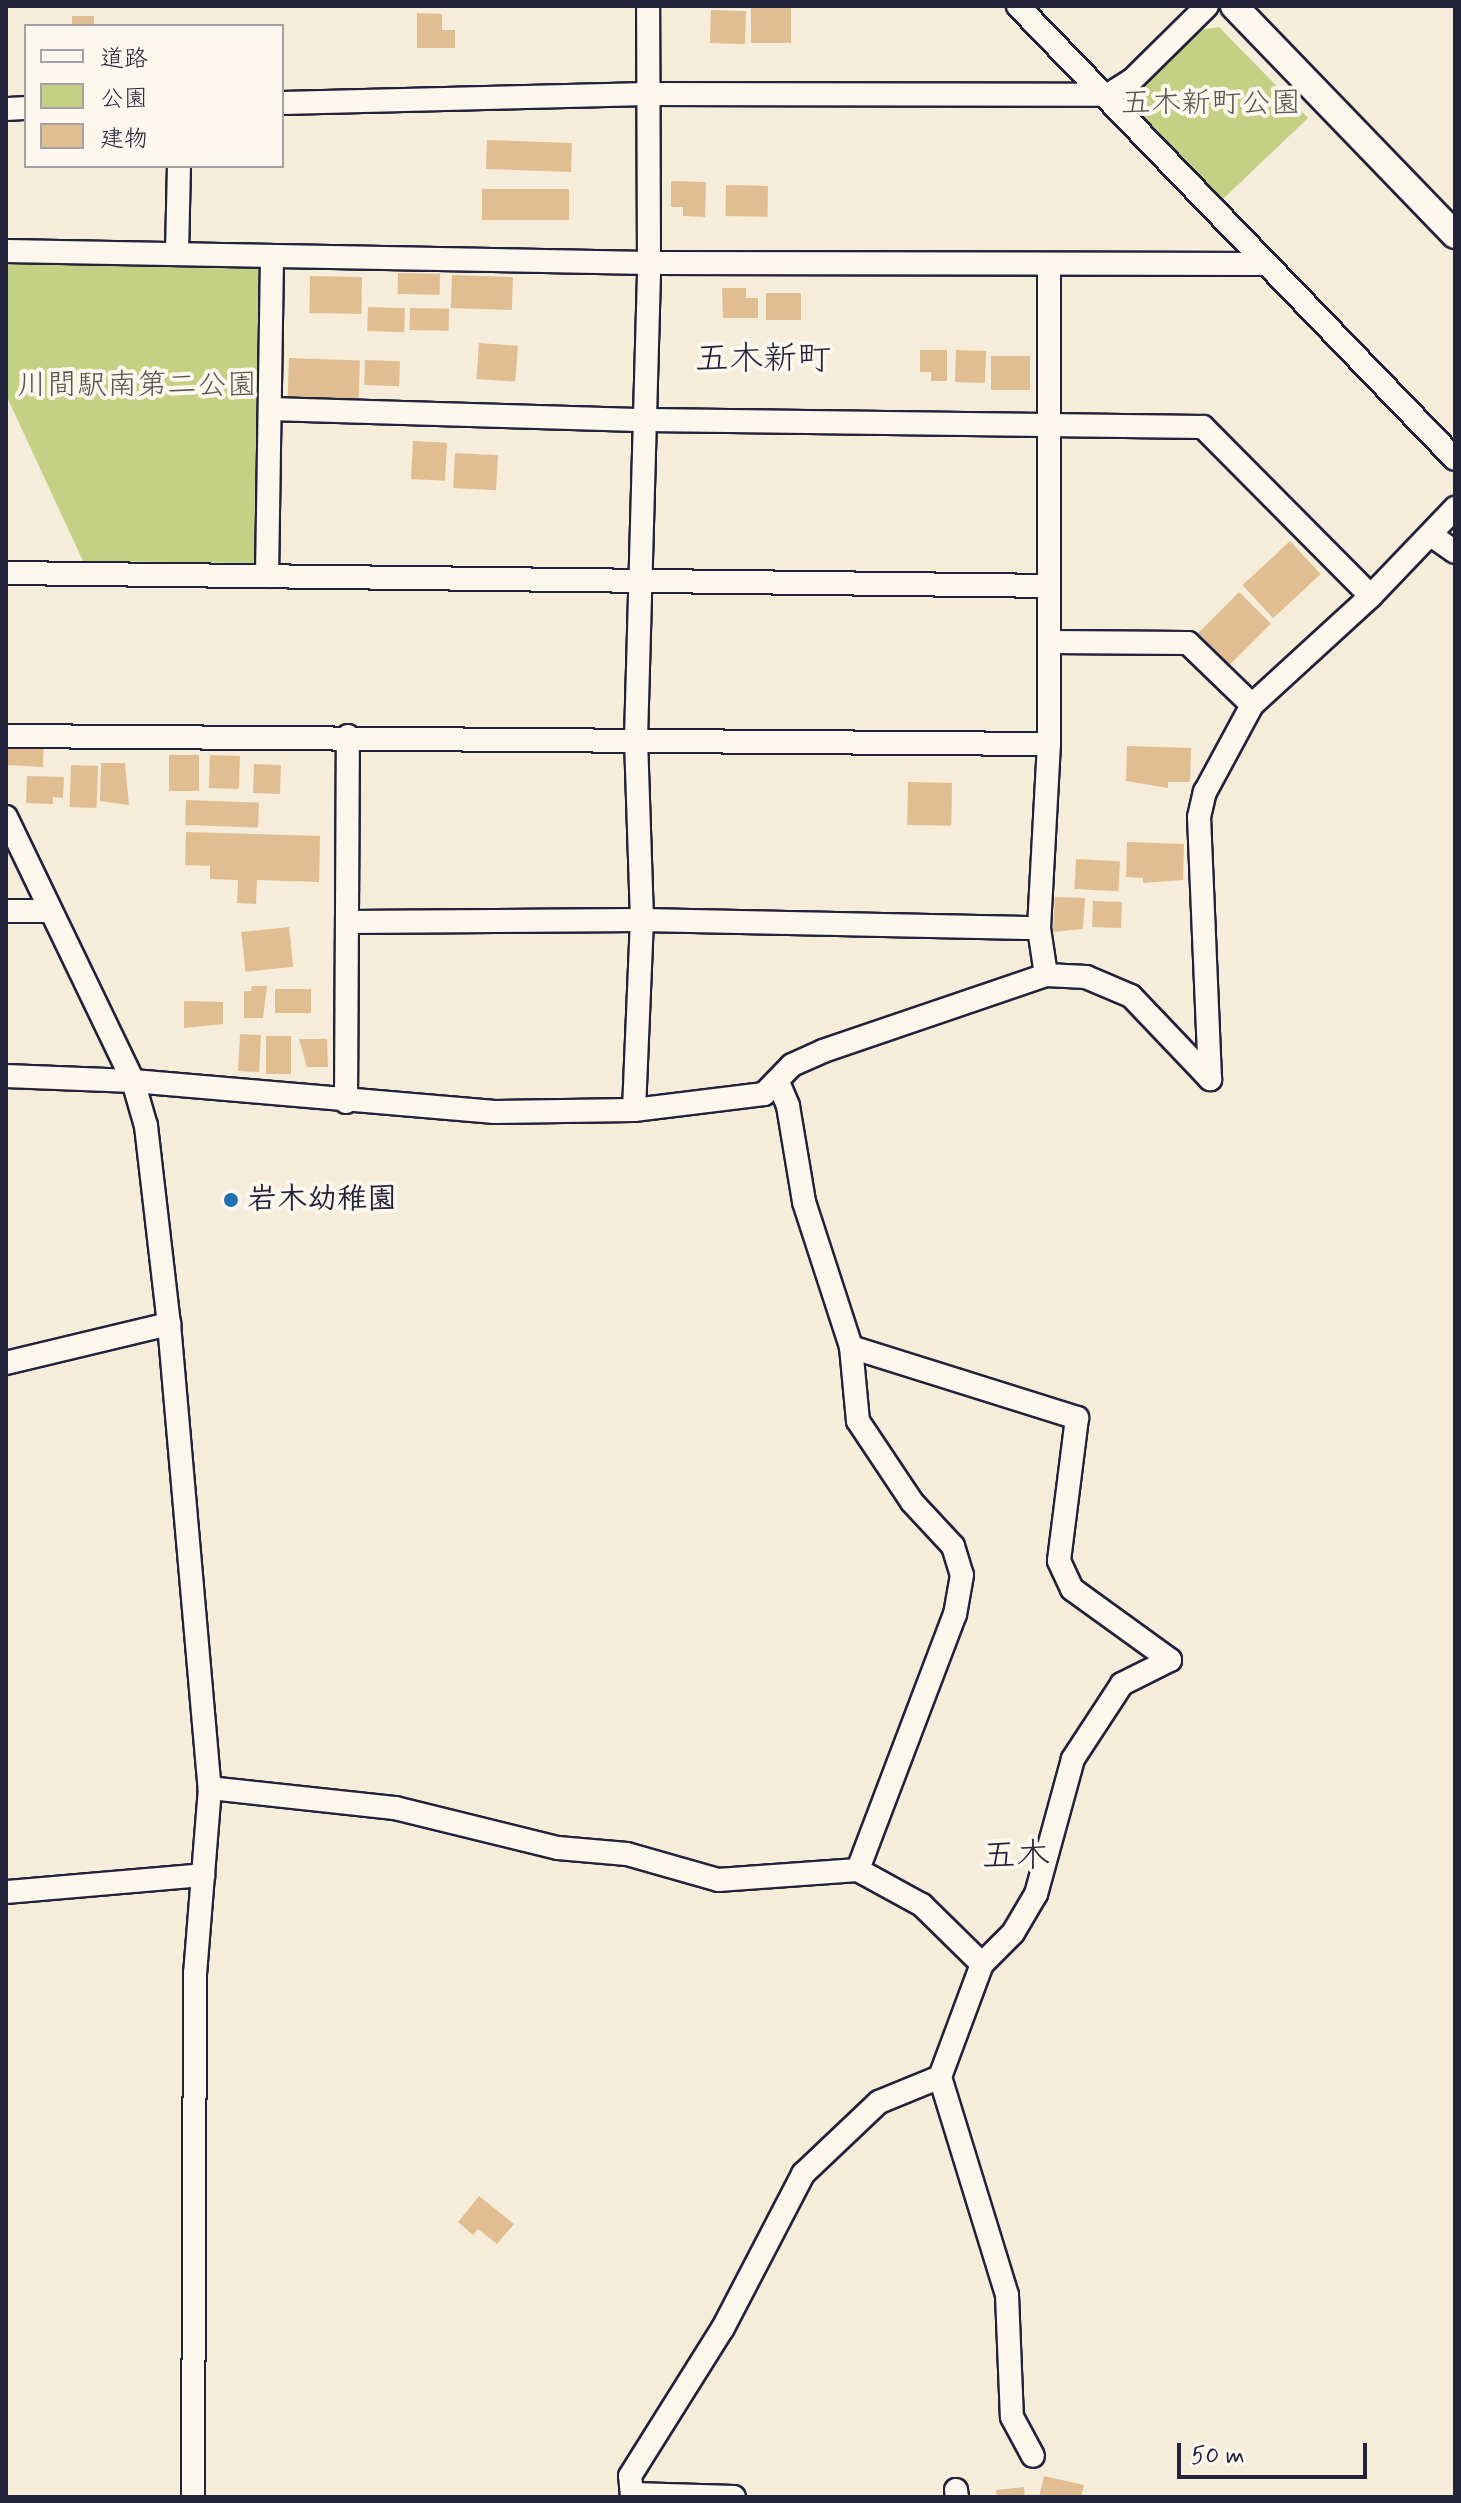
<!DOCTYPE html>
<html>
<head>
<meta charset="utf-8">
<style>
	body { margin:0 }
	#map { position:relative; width:1461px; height:2503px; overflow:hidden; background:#f6ecda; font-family:Mynerve,"Klee One",sans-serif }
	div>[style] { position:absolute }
	.green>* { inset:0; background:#c4d185 }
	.building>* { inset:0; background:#e1be92; transform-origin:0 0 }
	.roads { filter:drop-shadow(2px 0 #22223b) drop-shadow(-2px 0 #22223b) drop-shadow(0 2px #22223b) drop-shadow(0 -2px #22223b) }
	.minor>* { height:22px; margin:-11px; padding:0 11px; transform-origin:11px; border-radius:11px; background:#fbf7ec }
	.tertiary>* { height:26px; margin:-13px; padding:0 13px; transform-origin:13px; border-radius:13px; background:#fbf7ec }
	.dots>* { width:22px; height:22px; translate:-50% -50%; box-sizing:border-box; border:4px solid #fbf7ec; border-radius:50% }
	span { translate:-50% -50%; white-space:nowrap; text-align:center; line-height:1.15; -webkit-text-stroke:8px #fbf7ec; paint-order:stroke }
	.park-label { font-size:30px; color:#535751 }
	.poi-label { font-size:30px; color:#22223b; font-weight:700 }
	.left { translate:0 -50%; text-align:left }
	.quarter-label { font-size:34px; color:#22223b }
	.frame { position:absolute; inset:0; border:8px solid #22223b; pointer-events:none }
	.legend { position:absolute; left:24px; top:24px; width:260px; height:144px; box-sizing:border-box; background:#fbf7ec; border:2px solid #a4a2a5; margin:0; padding:10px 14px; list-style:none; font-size:24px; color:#22223b }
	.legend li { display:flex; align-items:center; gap:16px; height:40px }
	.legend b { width:40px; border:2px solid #a4a2a5 }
	.scale { position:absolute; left:1177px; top:2443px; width:190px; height:36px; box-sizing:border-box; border:4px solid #22223b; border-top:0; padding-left:10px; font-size:24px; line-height:28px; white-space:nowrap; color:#22223b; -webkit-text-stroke:6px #fbf7ec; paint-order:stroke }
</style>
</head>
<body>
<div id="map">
	<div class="green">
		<div style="clip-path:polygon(1219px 27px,1308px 118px,1221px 201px,1134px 110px,1133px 95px,1201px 30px)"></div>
		<div style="clip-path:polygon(6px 263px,262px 265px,255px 563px,83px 561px,6px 395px)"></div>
	</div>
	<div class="building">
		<div style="left:751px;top:6px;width:40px;height:37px"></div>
		<div style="left:711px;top:10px;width:35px;height:33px;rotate:2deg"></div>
		<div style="clip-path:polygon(417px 13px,442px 14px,442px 30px,455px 30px,455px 48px,417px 48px)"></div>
		<div style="left:94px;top:16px;width:10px;height:22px;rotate:90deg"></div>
		<div style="left:487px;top:140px;width:85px;height:29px;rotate:2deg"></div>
		<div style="clip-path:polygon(671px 181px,706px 182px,705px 217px,683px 216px,683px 207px,671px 207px)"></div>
		<div style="left:726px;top:185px;width:42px;height:31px;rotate:1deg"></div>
		<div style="left:482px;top:189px;width:87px;height:31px"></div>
		<div style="left:398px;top:273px;width:42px;height:21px;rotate:1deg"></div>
		<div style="left:452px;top:275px;width:61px;height:33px;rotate:2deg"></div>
		<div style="left:310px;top:276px;width:52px;height:37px;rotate:1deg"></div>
		<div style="clip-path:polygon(722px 288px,746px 288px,746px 298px,758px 298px,758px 318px,723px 318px)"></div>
		<div style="left:766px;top:293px;width:35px;height:27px"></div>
		<div style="left:368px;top:307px;width:37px;height:24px;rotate:2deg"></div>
		<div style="left:410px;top:308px;width:39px;height:22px;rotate:1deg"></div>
		<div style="left:479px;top:343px;width:39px;height:36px;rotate:4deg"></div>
		<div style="clip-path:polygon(920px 350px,947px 350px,947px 381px,931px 381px,931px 372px,920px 372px)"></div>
		<div style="left:956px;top:350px;width:30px;height:32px;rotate:2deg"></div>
		<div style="left:991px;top:356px;width:39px;height:34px"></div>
		<div style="left:289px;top:358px;width:71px;height:42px;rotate:2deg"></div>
		<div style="left:365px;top:360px;width:35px;height:25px;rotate:2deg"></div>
		<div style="left:413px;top:441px;width:34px;height:38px;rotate:3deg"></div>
		<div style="left:455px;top:453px;width:43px;height:35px;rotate:3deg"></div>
		<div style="left:1290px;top:541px;width:45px;height:65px;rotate:47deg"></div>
		<div style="left:1239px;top:592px;width:45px;height:64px;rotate:45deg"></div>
		<div style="left:6px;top:743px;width:38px;height:22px;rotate:3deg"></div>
		<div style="clip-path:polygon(1127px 746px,1191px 748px,1190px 782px,1168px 782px,1168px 788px,1126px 781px)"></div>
		<div style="left:169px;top:755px;width:30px;height:36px"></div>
		<div style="left:210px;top:755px;width:30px;height:33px;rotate:2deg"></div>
		<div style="clip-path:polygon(101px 763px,125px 763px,129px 805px,100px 801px)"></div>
		<div style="left:254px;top:764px;width:27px;height:29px;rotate:2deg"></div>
		<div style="left:71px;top:765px;width:27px;height:42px;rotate:2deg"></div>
		<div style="clip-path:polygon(27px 776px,64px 777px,63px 798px,53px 797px,53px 804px,26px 803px)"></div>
		<div style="left:908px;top:782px;width:44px;height:43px;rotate:1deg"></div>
		<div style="left:186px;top:800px;width:73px;height:25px;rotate:2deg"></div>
		<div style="clip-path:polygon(186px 832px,320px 836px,319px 882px,257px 880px,256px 904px,237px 903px,238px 880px,210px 879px,210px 866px,185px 865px)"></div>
		<div style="clip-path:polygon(1127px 842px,1184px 844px,1183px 880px,1143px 883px,1143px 878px,1126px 877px)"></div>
		<div style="left:1076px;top:859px;width:44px;height:30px;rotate:3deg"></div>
		<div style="clip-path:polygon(1055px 897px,1085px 898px,1083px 929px,1053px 932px)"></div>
		<div style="left:1093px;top:901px;width:29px;height:26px;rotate:2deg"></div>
		<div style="left:289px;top:927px;width:40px;height:48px;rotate:84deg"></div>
		<div style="clip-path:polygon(252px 986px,267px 986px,263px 1018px,244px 1018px,244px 991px,251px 991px)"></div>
		<div style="left:275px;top:989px;width:36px;height:24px"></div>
		<div style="clip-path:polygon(184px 1001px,223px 1002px,223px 1024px,184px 1028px)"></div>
		<div style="left:240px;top:1034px;width:21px;height:37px;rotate:3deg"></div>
		<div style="left:266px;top:1036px;width:25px;height:38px"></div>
		<div style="clip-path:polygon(299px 1039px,327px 1039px,328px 1067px,307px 1067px)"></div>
		<div style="clip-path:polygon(479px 2196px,514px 2224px,497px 2244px,478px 2229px,473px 2235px,458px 2222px)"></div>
		<div style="clip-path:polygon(1044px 2476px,1084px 2485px,1081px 2497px,1039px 2497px)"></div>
		<div style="clip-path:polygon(1024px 2487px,1025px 2497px,997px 2497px,996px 2490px)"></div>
	</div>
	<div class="roads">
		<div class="minor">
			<div style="left:1018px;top:6px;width:629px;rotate:46.03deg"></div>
			<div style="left:282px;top:103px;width:366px;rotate:-1.4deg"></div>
			<div style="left:648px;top:94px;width:460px;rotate:0.1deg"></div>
			<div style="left:1108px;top:95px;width:28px;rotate:-32deg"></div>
			<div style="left:1132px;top:80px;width:105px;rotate:-44.6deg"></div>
			<div style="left:6px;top:109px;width:20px;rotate:-3deg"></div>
			<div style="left:6px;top:251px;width:643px;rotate:1.07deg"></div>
			<div style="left:649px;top:263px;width:616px;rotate:0.09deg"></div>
			<div style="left:177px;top:253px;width:87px;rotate:-88.7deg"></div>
			<div style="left:270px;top:409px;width:376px;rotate:1.7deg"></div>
			<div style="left:646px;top:420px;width:557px;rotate:0.72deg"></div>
			<div style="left:1203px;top:427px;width:238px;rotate:45.2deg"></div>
			<div style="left:1431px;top:535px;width:29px;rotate:35deg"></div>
			<div style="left:6px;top:573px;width:1043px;rotate:0.71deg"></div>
			<div style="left:267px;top:576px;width:320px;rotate:-89.1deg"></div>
			<div style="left:1050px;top:642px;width:138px;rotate:0.4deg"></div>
			<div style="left:1188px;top:643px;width:89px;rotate:44.1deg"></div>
			<div style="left:6px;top:736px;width:1043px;rotate:0.44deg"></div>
			<div style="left:6px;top:817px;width:293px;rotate:64.3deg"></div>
			<div style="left:133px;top:1081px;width:47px;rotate:73.9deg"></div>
			<div style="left:146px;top:1126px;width:199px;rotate:83.4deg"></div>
			<div style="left:169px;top:1324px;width:466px;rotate:85deg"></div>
			<div style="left:210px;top:1788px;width:186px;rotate:94.6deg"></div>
			<div style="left:195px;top:1973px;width:524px;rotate:90.22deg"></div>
			<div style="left:6px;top:911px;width:41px"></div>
			<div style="left:349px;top:922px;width:293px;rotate:-0.4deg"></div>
			<div style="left:642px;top:920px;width:397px;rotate:1.2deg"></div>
			<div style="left:1046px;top:975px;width:48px;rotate:-98.5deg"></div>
			<div style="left:1039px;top:928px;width:184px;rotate:-86.9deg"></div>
			<div style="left:1049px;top:744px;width:480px;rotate:-90deg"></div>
			<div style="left:6px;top:1076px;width:127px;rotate:2.3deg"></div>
			<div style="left:133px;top:1081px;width:363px;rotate:4.9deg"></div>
			<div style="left:495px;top:1112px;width:139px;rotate:-0.8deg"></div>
			<div style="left:634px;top:1110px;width:131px;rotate:-7deg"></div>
			<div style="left:764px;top:1094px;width:40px;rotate:-46deg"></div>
			<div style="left:792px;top:1065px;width:34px;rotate:-24deg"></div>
			<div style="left:823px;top:1051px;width:236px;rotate:-18.8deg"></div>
			<div style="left:1046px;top:975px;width:40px;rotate:2.9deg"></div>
			<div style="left:1086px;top:977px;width:49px;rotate:22.9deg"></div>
			<div style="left:1131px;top:996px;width:115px;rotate:46.4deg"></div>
			<div style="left:1210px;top:1079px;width:262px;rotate:-92.4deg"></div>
			<div style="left:1199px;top:817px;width:26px;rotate:-77deg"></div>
			<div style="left:1205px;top:792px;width:99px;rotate:-61.6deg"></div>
			<div style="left:1252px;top:705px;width:161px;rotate:-42.5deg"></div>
			<div style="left:1371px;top:596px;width:122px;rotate:-46.3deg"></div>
			<div style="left:778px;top:1082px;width:26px;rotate:67deg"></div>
			<div style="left:788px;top:1106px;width:97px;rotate:80.5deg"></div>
			<div style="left:804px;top:1202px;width:152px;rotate:72deg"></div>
			<div style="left:851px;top:1347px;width:74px;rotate:84.6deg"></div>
			<div style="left:858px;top:1421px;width:97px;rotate:56.3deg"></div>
			<div style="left:912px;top:1502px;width:60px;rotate:47deg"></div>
			<div style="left:953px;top:1546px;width:30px;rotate:73deg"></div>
			<div style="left:962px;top:1575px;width:40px;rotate:100deg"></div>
			<div style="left:955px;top:1614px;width:274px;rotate:110.8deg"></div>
			<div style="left:346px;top:1102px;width:366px;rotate:-89.7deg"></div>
			<div style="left:634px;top:1110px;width:190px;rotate:-87.6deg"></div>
			<div style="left:642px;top:920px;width:181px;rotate:-91.9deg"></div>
			<div style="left:636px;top:739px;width:476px;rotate:-88.4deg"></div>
			<div style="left:649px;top:263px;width:257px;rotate:-90.2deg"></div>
			<div style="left:851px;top:1347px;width:237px;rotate:17.4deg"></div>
			<div style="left:1077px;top:1418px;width:144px;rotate:97.2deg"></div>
			<div style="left:1059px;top:1561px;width:31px;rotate:65deg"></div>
			<div style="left:1072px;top:1589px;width:121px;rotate:35.9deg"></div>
			<div style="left:1170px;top:1660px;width:54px;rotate:153.4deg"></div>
			<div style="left:1122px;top:1684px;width:90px;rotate:123.2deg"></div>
			<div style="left:1073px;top:1759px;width:140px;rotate:105.3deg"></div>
			<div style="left:1036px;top:1894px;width:45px;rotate:120.5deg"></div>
			<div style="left:1013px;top:1933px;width:44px;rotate:135deg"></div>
			<div style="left:982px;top:1964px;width:121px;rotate:110.4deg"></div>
			<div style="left:940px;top:2077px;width:228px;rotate:72.9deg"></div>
			<div style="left:1007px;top:2295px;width:122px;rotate:87.7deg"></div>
			<div style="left:1012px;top:2417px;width:44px;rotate:61.7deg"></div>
			<div style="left:6px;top:1363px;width:168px;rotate:-13.5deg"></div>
			<div style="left:210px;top:1788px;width:186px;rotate:6.2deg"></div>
			<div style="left:395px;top:1808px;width:168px;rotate:13.8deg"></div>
			<div style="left:558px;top:1848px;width:69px;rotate:5deg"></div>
			<div style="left:627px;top:1854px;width:95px;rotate:15.9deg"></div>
			<div style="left:718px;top:1880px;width:140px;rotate:-4.1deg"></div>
			<div style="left:858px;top:1870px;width:73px;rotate:28.7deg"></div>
			<div style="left:922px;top:1905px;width:84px;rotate:44.5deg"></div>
			<div style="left:6px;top:1892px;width:198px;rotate:-4.9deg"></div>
			<div style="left:956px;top:2490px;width:7px;rotate:82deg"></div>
			<div style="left:633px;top:2494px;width:101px;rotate:1.7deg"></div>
			<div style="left:632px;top:2497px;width:21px;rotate:-95deg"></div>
			<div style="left:630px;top:2476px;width:175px;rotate:-57.9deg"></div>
			<div style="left:723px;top:2328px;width:174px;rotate:-62.5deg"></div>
			<div style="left:803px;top:2174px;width:105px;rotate:-43.5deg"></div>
			<div style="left:879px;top:2102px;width:66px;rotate:-22.3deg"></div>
		</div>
		<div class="tertiary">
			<div style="left:1234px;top:6px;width:318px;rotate:46deg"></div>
		</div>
	</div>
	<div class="dots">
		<div style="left:231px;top:1200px;background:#1f6fb2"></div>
	</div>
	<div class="park-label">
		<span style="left:1211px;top:104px">五木新町公園</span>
		<span style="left:137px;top:386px">川間駅南第二公園</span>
	</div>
	<div class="poi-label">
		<span class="left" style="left:247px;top:1200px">岩木幼稚園</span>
	</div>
	<div class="quarter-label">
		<span style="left:763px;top:360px">五木新町</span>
		<span style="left:1016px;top:1857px">五木</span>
	</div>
	<div class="frame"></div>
	<ul class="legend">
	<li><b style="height:10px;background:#fbf7ec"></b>道路</li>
	<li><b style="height:22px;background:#c4d185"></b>公園</li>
	<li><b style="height:22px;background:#e1be92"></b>建物</li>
	</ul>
	<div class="scale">50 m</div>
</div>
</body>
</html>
